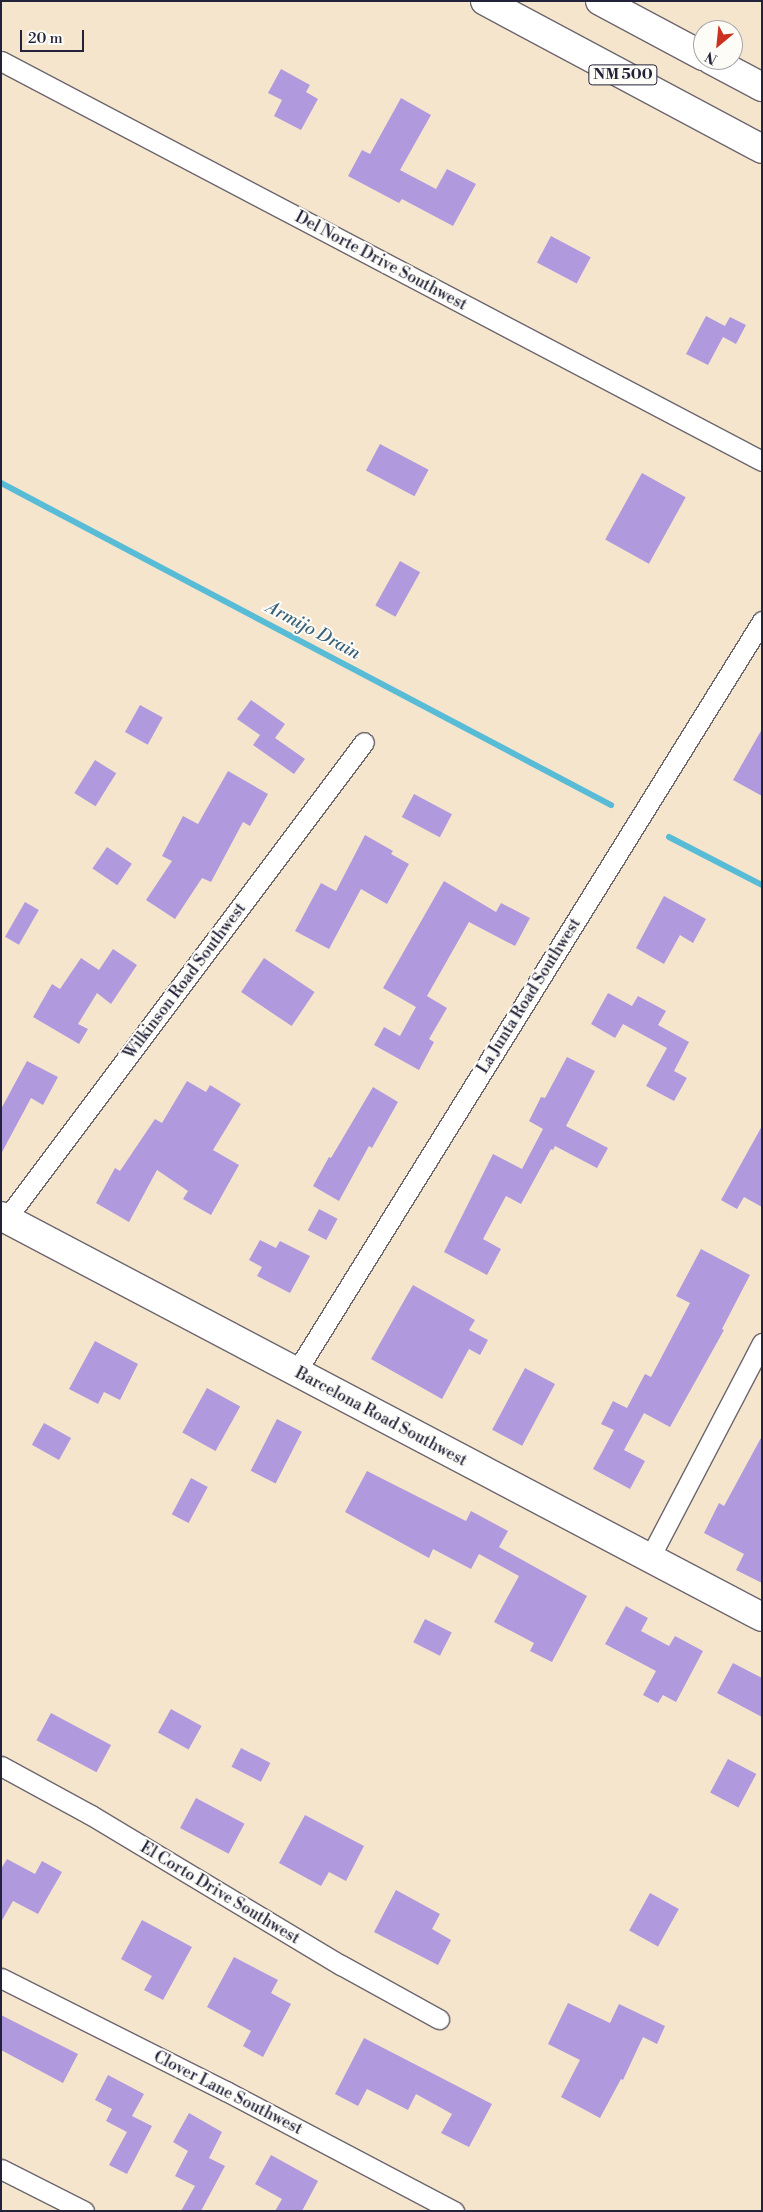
<!DOCTYPE html>
<html>
<head>
<meta charset="utf-8">
<style>
	body { margin:0 }
	#map { position:relative; width:763px; height:2212px; overflow:hidden; background:#f6e5cd; font-family:"Libre Bodoni",serif }
	div>[style] { position:absolute }
	.stream>* { height:6px; margin:-3px; padding:0 3px; transform-origin:3px; border-radius:3px; background:#59bcd7 }
	.building>* { inset:0; background:#b09add; transform-origin:0 0 }
	.roads { filter:drop-shadow(1px 0 #6c666e) drop-shadow(-1px 0 #6c666e) drop-shadow(0 1px #6c666e) drop-shadow(0 -1px #6c666e) }
	.street>* { height:19px; margin:-9.5px; padding:0 9.5px; transform-origin:9.5px; border-radius:9.5px; background:#fff }
	.secondary>* { height:28px; margin:-14px; padding:0 14px; transform-origin:14px; border-radius:14px; background:#fff }
	.primary>* { height:28px; margin:-14px; padding:0 14px; transform-origin:14px; border-radius:14px; background:#fff }
	span { translate:-50% -50%; white-space:nowrap; text-align:center; line-height:1.15; -webkit-text-stroke:4px #fdfcf7; paint-order:stroke }
	.shield-label span { padding:1px 4px; background:#fdfcf7; border:1px solid; border-radius:4px; -webkit-text-stroke-width:0 }
	.shield-label { font-size:15px; color:#22223b; font-weight:700 }
	.street-label { font-size:16px; color:#22223b }
	.water-label { font-size:18px; color:#386079; font-style:italic }
	.frame { position:absolute; inset:0; border:2px solid #22223b; pointer-events:none }
	.north { position:absolute; left:693px; top:20px; width:50px; height:50px; box-sizing:border-box; background:#fdfcf7; border:1px solid #a5a5ac; border-radius:50%; rotate:208deg; font-size:14px; font-weight:700; line-height:20px; text-align:center; color:#22223b }
	.north::after { content:''; display:block; margin:auto; width:18px; height:22px; background:#c8321e; clip-path:polygon(50% 0,100% 100%,50% 72%,0 100%) }
	.scale { position:absolute; left:20px; top:30px; width:64px; height:22px; box-sizing:border-box; border:2px solid #22223b; border-top:0; padding-left:6px; font-size:15px; line-height:18px; white-space:nowrap; color:#22223b; -webkit-text-stroke:4px #fdfcf7; paint-order:stroke }
</style>
</head>
<body>
<div id="map">
	<div class="stream">
		<div style="left:1px;top:483px;width:690px;rotate:27.83deg"></div>
		<div style="left:669px;top:837px;width:105px;rotate:27.3deg"></div>
	</div>
	<div class="building">
		<div style="clip-path:polygon(281px 69px,310px 85px,306px 92px,318px 99px,301px 130px,274px 116px,282px 100px,268px 93px)"></div>
		<div style="clip-path:polygon(401px 98px,431px 115px,400px 170px,436px 189px,447px 169px,476px 184px,453px 226px,402px 199px,399px 203px,348px 176px,362px 150px,370px 154px)"></div>
		<div style="left:551px;top:236px;width:45px;height:30px;rotate:28deg"></div>
		<div style="clip-path:polygon(706px 316px,725px 326px,730px 317px,746px 325px,736px 344px,723px 337px,708px 365px,686px 354px)"></div>
		<div style="left:380px;top:444px;width:55px;height:30px;rotate:28deg"></div>
		<div style="left:642px;top:473px;width:50px;height:76px;rotate:29deg"></div>
		<div style="left:400px;top:561px;width:23px;height:51px;rotate:29deg"></div>
		<div style="clip-path:polygon(251px 700px,285px 724px,275px 738px,305px 759px,294px 774px,253px 745px,260px 735px,237px 719px)"></div>
		<div style="left:140px;top:705px;width:26px;height:31px;rotate:29deg"></div>
		<div style="clip-path:polygon(762px 729px,762px 796px,733px 780px)"></div>
		<div style="left:95px;top:760px;width:25px;height:39px;rotate:32deg"></div>
		<div style="clip-path:polygon(228px 771px,268px 794px,250px 826px,243px 822px,211px 882px,202px 878px,175px 919px,146px 900px,172px 861px,162px 856px,183px 816px,198px 824px)"></div>
		<div style="left:414px;top:794px;width:43px;height:26px;rotate:28deg"></div>
		<div style="clip-path:polygon(365px 835px,393px 851px,391px 854px,409px 864px,387px 904px,361px 889px,329px 949px,295px 931px,321px 883px,336px 891px)"></div>
		<div style="left:107px;top:847px;width:30px;height:26px;rotate:34deg"></div>
		<div style="clip-path:polygon(444px 881px,496px 912px,501px 903px,530px 918px,515px 946px,469px 922px,427px 996px,447px 1008px,429px 1039px,434px 1042px,419px 1070px,374px 1045px,384px 1027px,400px 1036px,416px 1007px,383px 988px)"></div>
		<div style="clip-path:polygon(664px 896px,706px 919px,693px 943px,680px 935px,664px 964px,636px 948px)"></div>
		<div style="left:25px;top:902px;width:16px;height:40px;rotate:30deg"></div>
		<div style="clip-path:polygon(113px 949px,137px 965px,111px 1004px,97px 993px,78px 1024px,88px 1029px,79px 1044px,33px 1017px,52px 984px,60px 989px,81px 958px,99px 970px)"></div>
		<div style="left:264px;top:958px;width:61px;height:41px;rotate:34deg"></div>
		<div style="clip-path:polygon(608px 993px,632px 1006px,638px 996px,666px 1011px,658px 1025px,689px 1042px,674px 1071px,687px 1078px,674px 1101px,646px 1086px,667px 1048px,623px 1024px,615px 1038px,591px 1024px)"></div>
		<div style="clip-path:polygon(567px 1057px,595px 1071px,566px 1126px,608px 1148px,597px 1168px,555px 1146px,553px 1150px,551px 1149px,521px 1204px,506px 1196px,483px 1239px,501px 1249px,487px 1275px,444px 1252px,493px 1154px,522px 1169px,543px 1129px,529px 1121px,541px 1097px,545px 1098px)"></div>
		<div style="clip-path:polygon(27px 1061px,58px 1077px,43px 1105px,31px 1098px,1px 1154px,1px 1109px)"></div>
		<div style="clip-path:polygon(187px 1081px,206px 1092px,210px 1085px,241px 1104px,213px 1150px,239px 1165px,211px 1215px,183px 1199px,188px 1191px,157px 1170px,129px 1222px,96px 1203px,115px 1168px,120px 1171px,155px 1119px,162px 1123px)"></div>
		<div style="clip-path:polygon(373px 1087px,398px 1102px,372px 1148px,369px 1146px,339px 1201px,313px 1186px,329px 1157px,331px 1158px)"></div>
		<div style="clip-path:polygon(762px 1126px,762px 1207px,744px 1197px,737px 1209px,721px 1200px)"></div>
		<div style="left:319px;top:1209px;width:21px;height:24px;rotate:28deg"></div>
		<div style="clip-path:polygon(260px 1240px,276px 1248px,280px 1241px,310px 1256px,290px 1293px,257px 1276px,262px 1267px,249px 1260px)"></div>
		<div style="clip-path:polygon(701px 1249px,750px 1275px,722px 1329px,724px 1330px,670px 1427px,644px 1413px,624px 1450px,645px 1461px,630px 1489px,593px 1469px,614px 1430px,601px 1424px,613px 1401px,627px 1408px,645px 1374px,651px 1377px,690px 1303px,676px 1296px)"></div>
		<div style="clip-path:polygon(413px 1285px,475px 1320px,469px 1330px,488px 1340px,480px 1355px,469px 1349px,442px 1399px,371px 1359px)"></div>
		<div style="clip-path:polygon(95px 1341px,138px 1364px,120px 1400px,104px 1392px,98px 1404px,69px 1389px)"></div>
		<div style="left:525px;top:1368px;width:34px;height:70px;rotate:28deg"></div>
		<div style="left:207px;top:1388px;width:38px;height:51px;rotate:29deg"></div>
		<div style="left:277px;top:1419px;width:28px;height:58px;rotate:27deg"></div>
		<div style="left:44px;top:1423px;width:31px;height:25px;rotate:29deg"></div>
		<div style="clip-path:polygon(762px 1436px,762px 1583px,736px 1570px,744px 1554px,704px 1533px,719px 1503px,724px 1506px)"></div>
		<div style="clip-path:polygon(367px 1471px,466px 1521px,471px 1511px,508px 1531px,499px 1547px,587px 1596px,552px 1662px,530px 1651px,534px 1643px,494px 1622px,519px 1576px,479px 1554px,471px 1569px,433px 1549px,429px 1558px,345px 1512px)"></div>
		<div style="left:191px;top:1478px;width:19px;height:41px;rotate:28deg"></div>
		<div style="clip-path:polygon(626px 1606px,648px 1618px,641px 1631px,669px 1646px,675px 1636px,703px 1651px,676px 1702px,663px 1695px,658px 1703px,643px 1695px,656px 1671px,605px 1644px)"></div>
		<div style="left:425px;top:1619px;width:30px;height:26px;rotate:27deg"></div>
		<div style="clip-path:polygon(733px 1663px,762px 1678px,762px 1717px,717px 1693px)"></div>
		<div style="left:171px;top:1709px;width:35px;height:27px;rotate:29deg"></div>
		<div style="left:51px;top:1713px;width:68px;height:31px;rotate:28deg"></div>
		<div style="left:241px;top:1748px;width:33px;height:21px;rotate:27deg"></div>
		<div style="left:728px;top:1759px;width:32px;height:38px;rotate:28deg"></div>
		<div style="left:196px;top:1798px;width:55px;height:34px;rotate:28deg"></div>
		<div style="clip-path:polygon(305px 1815px,364px 1846px,346px 1881px,329px 1872px,321px 1886px,279px 1863px)"></div>
		<div style="clip-path:polygon(7px 1859px,35px 1874px,42px 1861px,62px 1872px,38px 1914px,13px 1901px,1px 1922px,1px 1869px)"></div>
		<div style="clip-path:polygon(396px 1890px,440px 1914px,432px 1929px,451px 1940px,438px 1965px,374px 1932px)"></div>
		<div style="left:650px;top:1893px;width:33px;height:43px;rotate:29deg"></div>
		<div style="clip-path:polygon(142px 1920px,192px 1947px,163px 2000px,144px 1990px,152px 1976px,121px 1959px)"></div>
		<div style="clip-path:polygon(234px 1957px,278px 1980px,271px 1993px,291px 2004px,263px 2057px,243px 2046px,251px 2031px,207px 2007px)"></div>
		<div style="clip-path:polygon(568px 2003px,610px 2023px,619px 2004px,665px 2026px,657px 2044px,643px 2037px,623px 2080px,621px 2079px,600px 2118px,561px 2097px,580px 2060px,548px 2044px)"></div>
		<div style="clip-path:polygon(1px 2015px,78px 2054px,63px 2083px,1px 2050px)"></div>
		<div style="clip-path:polygon(364px 2038px,492px 2104px,469px 2147px,441px 2133px,452px 2114px,416px 2094px,408px 2110px,367px 2089px,358px 2106px,335px 2094px)"></div>
		<div style="clip-path:polygon(108px 2075px,144px 2094px,132px 2116px,152px 2126px,127px 2174px,109px 2165px,127px 2132px,106px 2121px,112px 2109px,95px 2100px)"></div>
		<div style="clip-path:polygon(189px 2113px,222px 2132px,209px 2158px,225px 2166px,201px 2211px,181px 2211px,195px 2186px,175px 2176px,188px 2151px,173px 2142px)"></div>
		<div style="clip-path:polygon(271px 2155px,318px 2181px,302px 2211px,275px 2211px,282px 2199px,255px 2184px)"></div>
	</div>
	<div class="roads">
		<div class="street">
			<div style="left:1px;top:61px;width:860px;rotate:27.73deg"></div>
			<div style="left:6px;top:1219px;width:596px;rotate:-53.11deg"></div>
			<div style="left:296px;top:1372px;width:884px;rotate:-58.18deg"></div>
			<div style="left:649px;top:1559px;width:244px;rotate:-62.4deg"></div>
			<div style="left:1px;top:1766px;width:102px;rotate:28.6deg"></div>
			<div style="left:91px;top:1815px;width:292px;rotate:31deg"></div>
			<div style="left:341px;top:1965px;width:112px;rotate:28.9deg"></div>
			<div style="left:1px;top:1978px;width:252px;rotate:26.7deg"></div>
			<div style="left:226px;top:2091px;width:258px;rotate:27.8deg"></div>
			<div style="left:1px;top:2169px;width:93px;rotate:26.8deg"></div>
		</div>
		<div class="secondary">
			<div style="left:1px;top:1216px;width:860px;rotate:27.79deg"></div>
		</div>
		<div class="primary">
			<div style="left:485px;top:1px;width:314px;rotate:28.1deg"></div>
			<div style="left:600px;top:1px;width:117px;rotate:28.1deg"></div>
			<div style="left:711px;top:60px;width:58px;rotate:27.9deg"></div>
		</div>
	</div>
	<div class="shield-label">
		<span style="left:623px;top:75px">NM 500</span>
	</div>
	<div class="street-label">
		<span style="left:381px;top:261px;rotate:28deg">Del Norte Drive Southwest</span>
		<span style="left:185px;top:981px;rotate:-53deg">Wilkinson Road Southwest</span>
		<span style="left:529px;top:996px;rotate:-58deg">La Junta Road Southwest</span>
		<span style="left:381px;top:1417px;rotate:28deg">Barcelona Road Southwest</span>
		<span style="left:220px;top:1893px;rotate:31deg">El Corto Drive Southwest</span>
		<span style="left:228px;top:2093px;rotate:27deg">Clover Lane Southwest</span>
	</div>
	<div class="water-label">
		<span style="left:313px;top:631px;rotate:28deg">Armijo Drain</span>
	</div>
	<div class="frame"></div>
	<div class="north">N</div>
	<div class="scale">20 m</div>
</div>
</body>
</html>
